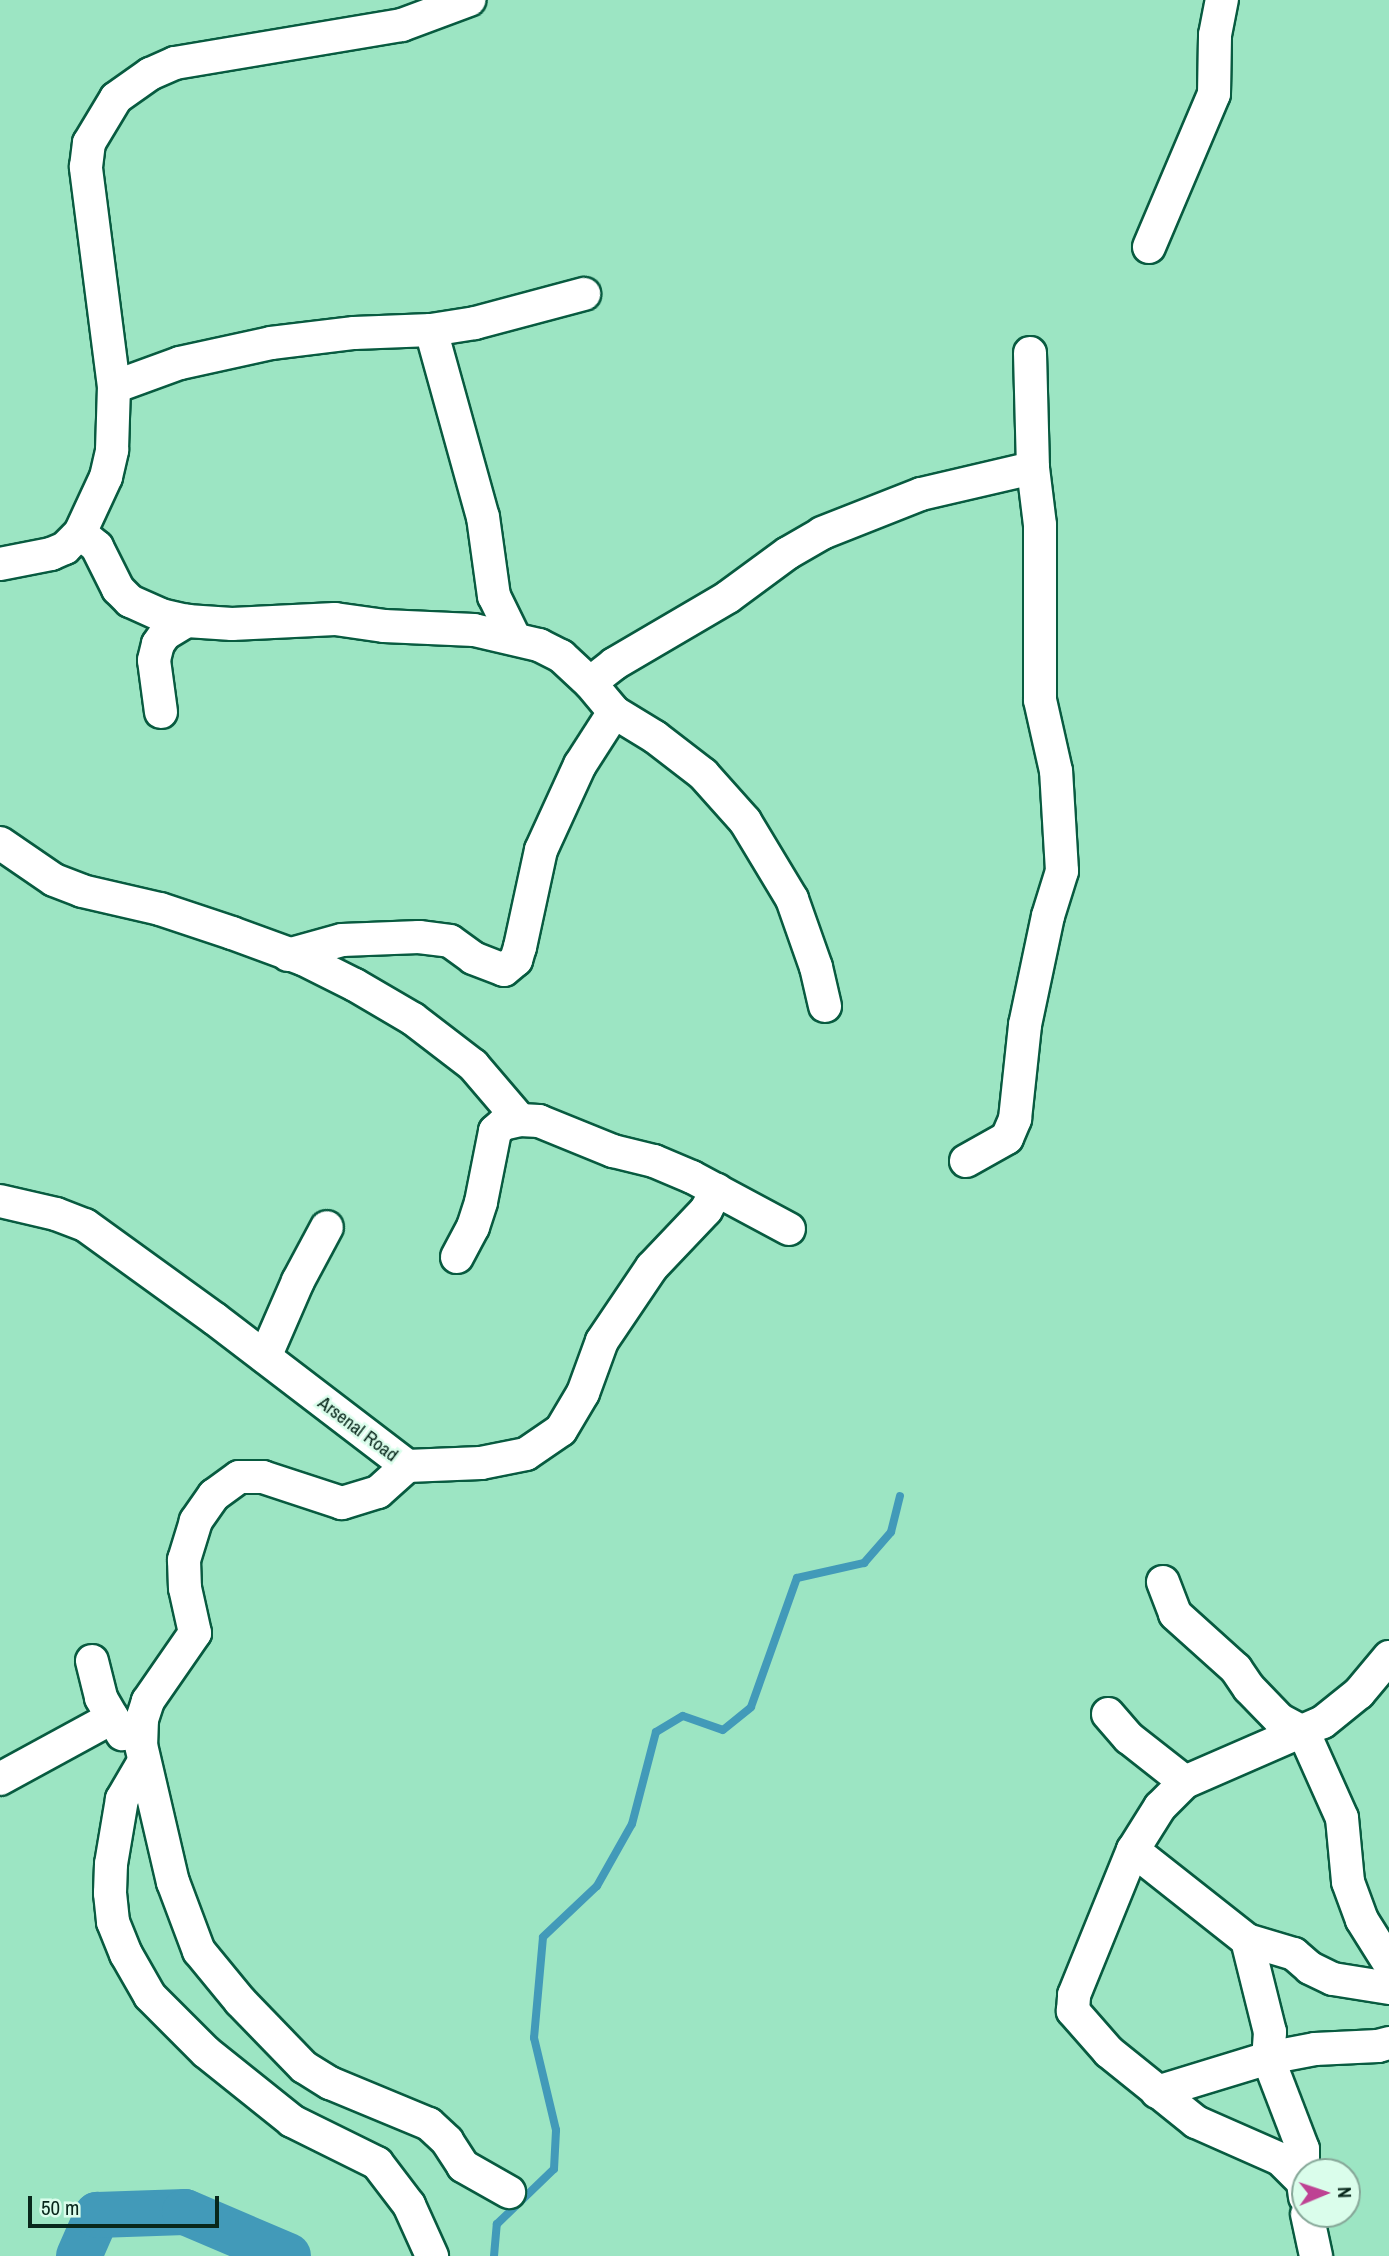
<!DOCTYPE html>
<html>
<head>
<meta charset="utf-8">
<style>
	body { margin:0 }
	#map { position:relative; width:1389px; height:2256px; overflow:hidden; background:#9ce5c3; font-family:"Archivo Narrow",sans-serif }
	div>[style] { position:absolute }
	.stream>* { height:8px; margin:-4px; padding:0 4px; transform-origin:4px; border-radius:4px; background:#429ab9 }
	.river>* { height:46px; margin:-23px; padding:0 23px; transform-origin:23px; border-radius:23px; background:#429ab9 }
	.roads { filter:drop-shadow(2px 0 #085b40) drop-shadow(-2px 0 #085b40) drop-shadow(0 2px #085b40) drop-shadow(0 -2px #085b40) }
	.minor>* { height:32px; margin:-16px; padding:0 16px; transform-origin:16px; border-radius:16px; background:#fff }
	span { translate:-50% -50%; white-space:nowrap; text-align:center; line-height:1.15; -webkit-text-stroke:5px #dafdeb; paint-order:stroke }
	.street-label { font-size:19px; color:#08271b }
	.north { position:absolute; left:1291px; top:2158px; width:70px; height:70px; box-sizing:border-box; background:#dafdeb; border:2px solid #86a798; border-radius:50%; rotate:88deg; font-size:19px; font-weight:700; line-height:28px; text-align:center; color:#08271b }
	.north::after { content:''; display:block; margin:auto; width:24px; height:32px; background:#be4293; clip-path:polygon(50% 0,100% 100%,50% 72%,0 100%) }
	.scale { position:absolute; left:28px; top:2196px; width:191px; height:32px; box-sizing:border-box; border:4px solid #08271b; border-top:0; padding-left:9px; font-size:21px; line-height:24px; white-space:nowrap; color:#08271b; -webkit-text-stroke:5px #dafdeb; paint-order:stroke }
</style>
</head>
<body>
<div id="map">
	<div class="stream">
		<div style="left:494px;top:2256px;width:32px;rotate:-85deg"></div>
		<div style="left:497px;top:2224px;width:79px;rotate:-44deg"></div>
		<div style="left:554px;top:2169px;width:39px;rotate:-87deg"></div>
		<div style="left:556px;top:2130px;width:95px;rotate:-103.4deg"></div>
		<div style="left:534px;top:2038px;width:101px;rotate:-84.9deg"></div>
		<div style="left:543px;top:1937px;width:74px;rotate:-43.4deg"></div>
		<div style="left:597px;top:1886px;width:71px;rotate:-60.6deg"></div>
		<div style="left:632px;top:1824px;width:95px;rotate:-75.4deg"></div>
		<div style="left:656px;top:1732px;width:31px;rotate:-31deg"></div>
		<div style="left:683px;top:1716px;width:42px;rotate:19.3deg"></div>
		<div style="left:723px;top:1730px;width:36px;rotate:-39deg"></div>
		<div style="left:751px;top:1707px;width:137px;rotate:-70.4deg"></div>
		<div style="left:797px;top:1578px;width:69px;rotate:-12.6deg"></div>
		<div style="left:864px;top:1563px;width:41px;rotate:-48.9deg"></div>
		<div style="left:891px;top:1532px;width:37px;rotate:-76deg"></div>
	</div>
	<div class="river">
		<div style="left:79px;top:2256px;width:45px;rotate:-66.3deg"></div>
		<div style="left:97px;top:2215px;width:88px;rotate:-2deg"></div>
		<div style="left:185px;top:2212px;width:112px;rotate:23.1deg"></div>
	</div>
	<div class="roads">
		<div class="minor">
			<div style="left:1149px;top:247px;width:166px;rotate:-67deg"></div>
			<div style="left:1214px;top:94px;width:59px;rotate:-89deg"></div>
			<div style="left:1215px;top:35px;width:36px;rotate:-79deg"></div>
			<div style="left:431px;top:330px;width:194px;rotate:74.5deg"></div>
			<div style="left:483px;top:517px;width:80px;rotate:82.1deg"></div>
			<div style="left:494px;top:596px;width:46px;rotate:64deg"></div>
			<div style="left:114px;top:387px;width:70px;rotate:-20deg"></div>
			<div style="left:180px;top:363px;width:93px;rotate:-12.4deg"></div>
			<div style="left:271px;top:343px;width:84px;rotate:-6.9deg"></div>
			<div style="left:354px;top:333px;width:77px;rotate:-2.2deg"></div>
			<div style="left:431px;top:330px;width:45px;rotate:-9deg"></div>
			<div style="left:475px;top:323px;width:113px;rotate:-14.9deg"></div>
			<div style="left:80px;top:533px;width:22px;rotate:39deg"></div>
			<div style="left:97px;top:547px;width:47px;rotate:63.4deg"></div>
			<div style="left:118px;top:589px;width:17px;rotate:45deg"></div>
			<div style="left:130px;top:601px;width:34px;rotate:24deg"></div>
			<div style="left:161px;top:615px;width:27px;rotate:13deg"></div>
			<div style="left:0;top:564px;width:52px;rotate:-11.1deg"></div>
			<div style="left:51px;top:554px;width:15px;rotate:-23deg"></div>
			<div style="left:65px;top:548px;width:21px;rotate:-45deg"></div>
			<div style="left:80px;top:533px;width:62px;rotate:-65.1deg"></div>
			<div style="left:106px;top:477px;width:28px;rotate:-77deg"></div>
			<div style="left:112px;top:450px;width:63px;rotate:-88.2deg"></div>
			<div style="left:114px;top:387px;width:222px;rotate:-97.3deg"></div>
			<div style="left:86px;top:167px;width:24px;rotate:-83deg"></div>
			<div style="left:89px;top:143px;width:52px;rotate:-59deg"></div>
			<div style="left:116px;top:98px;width:42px;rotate:-35.2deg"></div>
			<div style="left:150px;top:74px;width:27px;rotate:-24deg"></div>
			<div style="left:175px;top:63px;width:230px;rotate:-9.5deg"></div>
			<div style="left:402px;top:25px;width:72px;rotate:-20.5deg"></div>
			<div style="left:590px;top:683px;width:31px;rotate:-38deg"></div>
			<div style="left:614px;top:664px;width:132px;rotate:-30.4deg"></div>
			<div style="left:728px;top:597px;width:74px;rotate:-36.3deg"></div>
			<div style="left:788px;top:553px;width:39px;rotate:-30deg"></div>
			<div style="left:822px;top:533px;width:106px;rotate:-21.5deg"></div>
			<div style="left:921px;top:494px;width:115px;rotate:-13.1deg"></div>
			<div style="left:161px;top:712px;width:52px;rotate:-97.7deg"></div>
			<div style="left:154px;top:660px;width:16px;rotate:-76deg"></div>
			<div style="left:158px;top:644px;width:12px;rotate:-55deg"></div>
			<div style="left:165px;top:634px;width:26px;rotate:-31deg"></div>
			<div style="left:187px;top:621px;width:45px;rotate:3.8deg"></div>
			<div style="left:232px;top:624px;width:103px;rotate:-2.8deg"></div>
			<div style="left:335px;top:619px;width:49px;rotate:8.1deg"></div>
			<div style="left:384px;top:626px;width:90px;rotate:2.5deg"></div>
			<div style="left:474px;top:630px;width:67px;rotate:13deg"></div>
			<div style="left:539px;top:645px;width:25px;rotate:27deg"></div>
			<div style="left:561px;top:656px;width:40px;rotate:43deg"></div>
			<div style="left:590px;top:683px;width:38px;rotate:50deg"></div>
			<div style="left:614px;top:712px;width:48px;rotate:31.4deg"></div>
			<div style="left:655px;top:737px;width:61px;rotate:37.6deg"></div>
			<div style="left:703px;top:774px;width:63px;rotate:48.2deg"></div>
			<div style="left:745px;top:821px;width:91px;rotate:58.9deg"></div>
			<div style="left:792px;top:899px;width:72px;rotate:70.6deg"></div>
			<div style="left:816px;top:967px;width:40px;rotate:77deg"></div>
			<div style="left:0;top:843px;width:65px;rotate:34.4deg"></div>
			<div style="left:54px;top:880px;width:30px;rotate:21deg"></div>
			<div style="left:82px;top:891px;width:80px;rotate:13deg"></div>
			<div style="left:160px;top:909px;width:76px;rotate:18.4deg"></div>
			<div style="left:232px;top:933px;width:76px;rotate:20.1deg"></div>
			<div style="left:303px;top:959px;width:58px;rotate:26.6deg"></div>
			<div style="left:355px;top:985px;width:67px;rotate:30.4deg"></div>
			<div style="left:413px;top:1019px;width:76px;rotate:37.5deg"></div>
			<div style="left:473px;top:1065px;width:72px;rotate:49.5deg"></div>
			<div style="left:288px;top:955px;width:56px;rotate:-15.5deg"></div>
			<div style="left:342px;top:940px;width:77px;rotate:-2.2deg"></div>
			<div style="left:419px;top:937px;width:31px;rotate:7deg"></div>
			<div style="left:450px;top:941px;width:29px;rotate:36deg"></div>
			<div style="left:473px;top:958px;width:33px;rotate:21deg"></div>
			<div style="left:504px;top:970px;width:16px;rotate:-40deg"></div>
			<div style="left:516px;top:960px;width:14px;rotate:-73deg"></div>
			<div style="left:520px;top:947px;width:99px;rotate:-77.8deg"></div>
			<div style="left:541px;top:850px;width:94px;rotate:-65.4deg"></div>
			<div style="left:580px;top:765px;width:63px;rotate:-57.3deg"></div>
			<div style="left:966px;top:1161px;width:47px;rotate:-29.3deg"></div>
			<div style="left:1007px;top:1138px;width:21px;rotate:-67deg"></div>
			<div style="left:1015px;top:1119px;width:95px;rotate:-83.9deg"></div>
			<div style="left:1025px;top:1025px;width:111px;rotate:-78.1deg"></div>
			<div style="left:1048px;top:916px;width:47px;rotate:-72.7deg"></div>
			<div style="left:1062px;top:871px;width:100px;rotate:-93.4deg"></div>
			<div style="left:1056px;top:771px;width:73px;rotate:-102.7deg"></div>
			<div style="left:1040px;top:700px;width:175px;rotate:-90deg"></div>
			<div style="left:1040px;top:525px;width:57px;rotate:-97deg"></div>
			<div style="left:1033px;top:468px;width:115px;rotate:-91.5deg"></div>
			<div style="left:0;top:1201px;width:57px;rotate:13.1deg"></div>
			<div style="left:56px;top:1214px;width:31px;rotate:21deg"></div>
			<div style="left:85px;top:1225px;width:160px;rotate:35.9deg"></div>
			<div style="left:215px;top:1319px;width:242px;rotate:37.4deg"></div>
			<div style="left:407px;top:1466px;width:74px;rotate:-2.3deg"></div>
			<div style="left:481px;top:1463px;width:46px;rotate:-11.3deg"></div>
			<div style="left:526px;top:1454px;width:42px;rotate:-34.4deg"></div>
			<div style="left:561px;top:1430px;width:43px;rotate:-59.3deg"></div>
			<div style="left:583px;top:1393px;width:55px;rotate:-69.9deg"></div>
			<div style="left:602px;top:1341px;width:89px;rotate:-56deg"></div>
			<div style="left:652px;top:1267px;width:79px;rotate:-46.5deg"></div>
			<div style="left:706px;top:1210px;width:23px;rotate:-61deg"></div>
			<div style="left:457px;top:1257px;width:34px;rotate:-62deg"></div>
			<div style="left:473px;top:1227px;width:26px;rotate:-72deg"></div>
			<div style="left:481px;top:1202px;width:72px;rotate:-78.8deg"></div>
			<div style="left:495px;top:1131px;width:11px;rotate:-41deg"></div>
			<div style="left:503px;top:1124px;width:17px;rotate:-13deg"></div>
			<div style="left:520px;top:1120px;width:19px;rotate:3deg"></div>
			<div style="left:539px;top:1121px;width:80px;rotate:22.1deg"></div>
			<div style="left:613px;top:1151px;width:42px;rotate:13.7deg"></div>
			<div style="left:654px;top:1161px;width:41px;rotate:22.8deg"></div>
			<div style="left:692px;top:1177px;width:110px;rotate:28.2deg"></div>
			<div style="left:265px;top:1357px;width:83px;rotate:-66.5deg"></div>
			<div style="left:298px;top:1281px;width:61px;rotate:-61.8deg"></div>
			<div style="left:407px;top:1466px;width:39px;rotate:138deg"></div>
			<div style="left:378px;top:1492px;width:38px;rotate:163deg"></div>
			<div style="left:342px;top:1503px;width:83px;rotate:-161.8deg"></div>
			<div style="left:263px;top:1477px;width:24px;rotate:180deg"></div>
			<div style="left:239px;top:1477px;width:31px;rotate:144deg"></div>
			<div style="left:214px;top:1495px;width:32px;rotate:125deg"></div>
			<div style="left:196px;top:1521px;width:41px;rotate:107.1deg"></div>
			<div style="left:184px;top:1560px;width:28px;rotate:88deg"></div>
			<div style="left:185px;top:1588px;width:46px;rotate:77.5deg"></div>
			<div style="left:195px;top:1633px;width:83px;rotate:124.7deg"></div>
			<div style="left:148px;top:1701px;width:19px;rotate:108deg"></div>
			<div style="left:142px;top:1719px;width:26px;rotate:92deg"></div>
			<div style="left:141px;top:1745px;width:141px;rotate:76.9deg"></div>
			<div style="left:173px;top:1882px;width:74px;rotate:69.4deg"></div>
			<div style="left:199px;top:1951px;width:65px;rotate:50.6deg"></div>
			<div style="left:240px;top:2001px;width:92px;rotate:45.9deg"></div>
			<div style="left:304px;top:2067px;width:31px;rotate:32deg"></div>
			<div style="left:330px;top:2083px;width:107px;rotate:22.5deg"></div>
			<div style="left:429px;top:2124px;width:25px;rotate:43deg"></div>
			<div style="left:447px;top:2141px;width:30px;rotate:57deg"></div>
			<div style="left:463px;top:2166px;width:53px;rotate:29.5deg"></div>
			<div style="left:1163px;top:1582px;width:34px;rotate:69deg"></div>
			<div style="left:1175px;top:1614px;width:82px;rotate:42deg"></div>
			<div style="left:1236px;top:1669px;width:23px;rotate:56deg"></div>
			<div style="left:1249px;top:1688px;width:45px;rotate:45.9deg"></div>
			<div style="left:1280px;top:1720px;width:27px;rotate:28deg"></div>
			<div style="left:1304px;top:1733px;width:93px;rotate:65.9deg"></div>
			<div style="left:1342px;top:1818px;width:64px;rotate:84.6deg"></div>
			<div style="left:1348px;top:1882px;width:40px;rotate:69.8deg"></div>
			<div style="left:1362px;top:1920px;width:51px;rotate:57.9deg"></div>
			<div style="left:92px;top:1661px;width:38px;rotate:76deg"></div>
			<div style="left:101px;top:1698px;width:42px;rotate:59.7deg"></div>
			<div style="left:1108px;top:1714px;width:32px;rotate:49deg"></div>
			<div style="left:1129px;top:1738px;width:71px;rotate:38.2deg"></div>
			<div style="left:143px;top:1763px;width:42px;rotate:120.3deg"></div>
			<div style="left:122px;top:1799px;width:66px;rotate:99.6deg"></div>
			<div style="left:111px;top:1864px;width:29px;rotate:92deg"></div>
			<div style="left:110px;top:1893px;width:29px;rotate:84deg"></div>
			<div style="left:113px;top:1922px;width:35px;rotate:68deg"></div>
			<div style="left:126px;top:1954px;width:48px;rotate:60.3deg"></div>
			<div style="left:150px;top:1996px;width:79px;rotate:45deg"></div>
			<div style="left:206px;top:2052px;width:110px;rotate:38.7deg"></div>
			<div style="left:292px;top:2121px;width:95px;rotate:26.3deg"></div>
			<div style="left:377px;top:2163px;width:53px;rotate:52.7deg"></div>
			<div style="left:409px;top:2205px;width:56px;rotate:65.7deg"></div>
			<div style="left:0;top:1779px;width:128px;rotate:-28.6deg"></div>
			<div style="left:1133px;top:1850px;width:145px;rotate:38.3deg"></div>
			<div style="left:1247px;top:1940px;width:49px;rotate:16.6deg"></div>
			<div style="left:1294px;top:1954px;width:21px;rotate:41deg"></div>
			<div style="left:1310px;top:1968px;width:25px;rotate:26deg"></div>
			<div style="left:1333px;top:1979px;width:57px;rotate:9.1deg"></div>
			<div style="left:1247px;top:1940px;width:95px;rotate:76deg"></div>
			<div style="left:1270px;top:2032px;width:26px;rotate:94deg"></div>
			<div style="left:1268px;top:2058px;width:97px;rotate:69deg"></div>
			<div style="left:1303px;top:2149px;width:33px;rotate:90deg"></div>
			<div style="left:1157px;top:2092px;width:116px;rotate:-17deg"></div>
			<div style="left:1268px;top:2058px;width:48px;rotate:-10.8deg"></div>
			<div style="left:1315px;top:2049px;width:63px;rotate:-2.7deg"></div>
			<div style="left:1378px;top:2046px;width:11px;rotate:-15deg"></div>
			<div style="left:1305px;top:2197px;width:15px;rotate:-98deg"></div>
			<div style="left:1303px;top:2182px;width:33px;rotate:-135deg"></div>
			<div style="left:1280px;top:2159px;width:92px;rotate:-156.2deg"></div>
			<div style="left:1196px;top:2122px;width:112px;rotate:-141.2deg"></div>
			<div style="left:1109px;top:2052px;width:55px;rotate:-131.3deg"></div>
			<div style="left:1073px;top:2011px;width:16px;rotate:-86deg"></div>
			<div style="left:1074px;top:1995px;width:157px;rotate:-67.9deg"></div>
			<div style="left:1133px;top:1850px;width:51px;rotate:-57.9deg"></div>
			<div style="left:1160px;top:1807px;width:35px;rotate:-45deg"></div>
			<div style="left:1185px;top:1782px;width:150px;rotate:-23.5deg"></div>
			<div style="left:1323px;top:1722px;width:46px;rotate:-38.9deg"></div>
			<div style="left:1359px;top:1693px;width:47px;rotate:-50.2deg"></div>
			<div style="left:1307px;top:2214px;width:43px;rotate:77.9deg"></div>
		</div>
	</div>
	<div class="street-label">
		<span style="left:358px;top:1429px;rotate:37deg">Arsenal Road</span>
	</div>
	<div class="north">N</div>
	<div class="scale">50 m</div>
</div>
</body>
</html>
